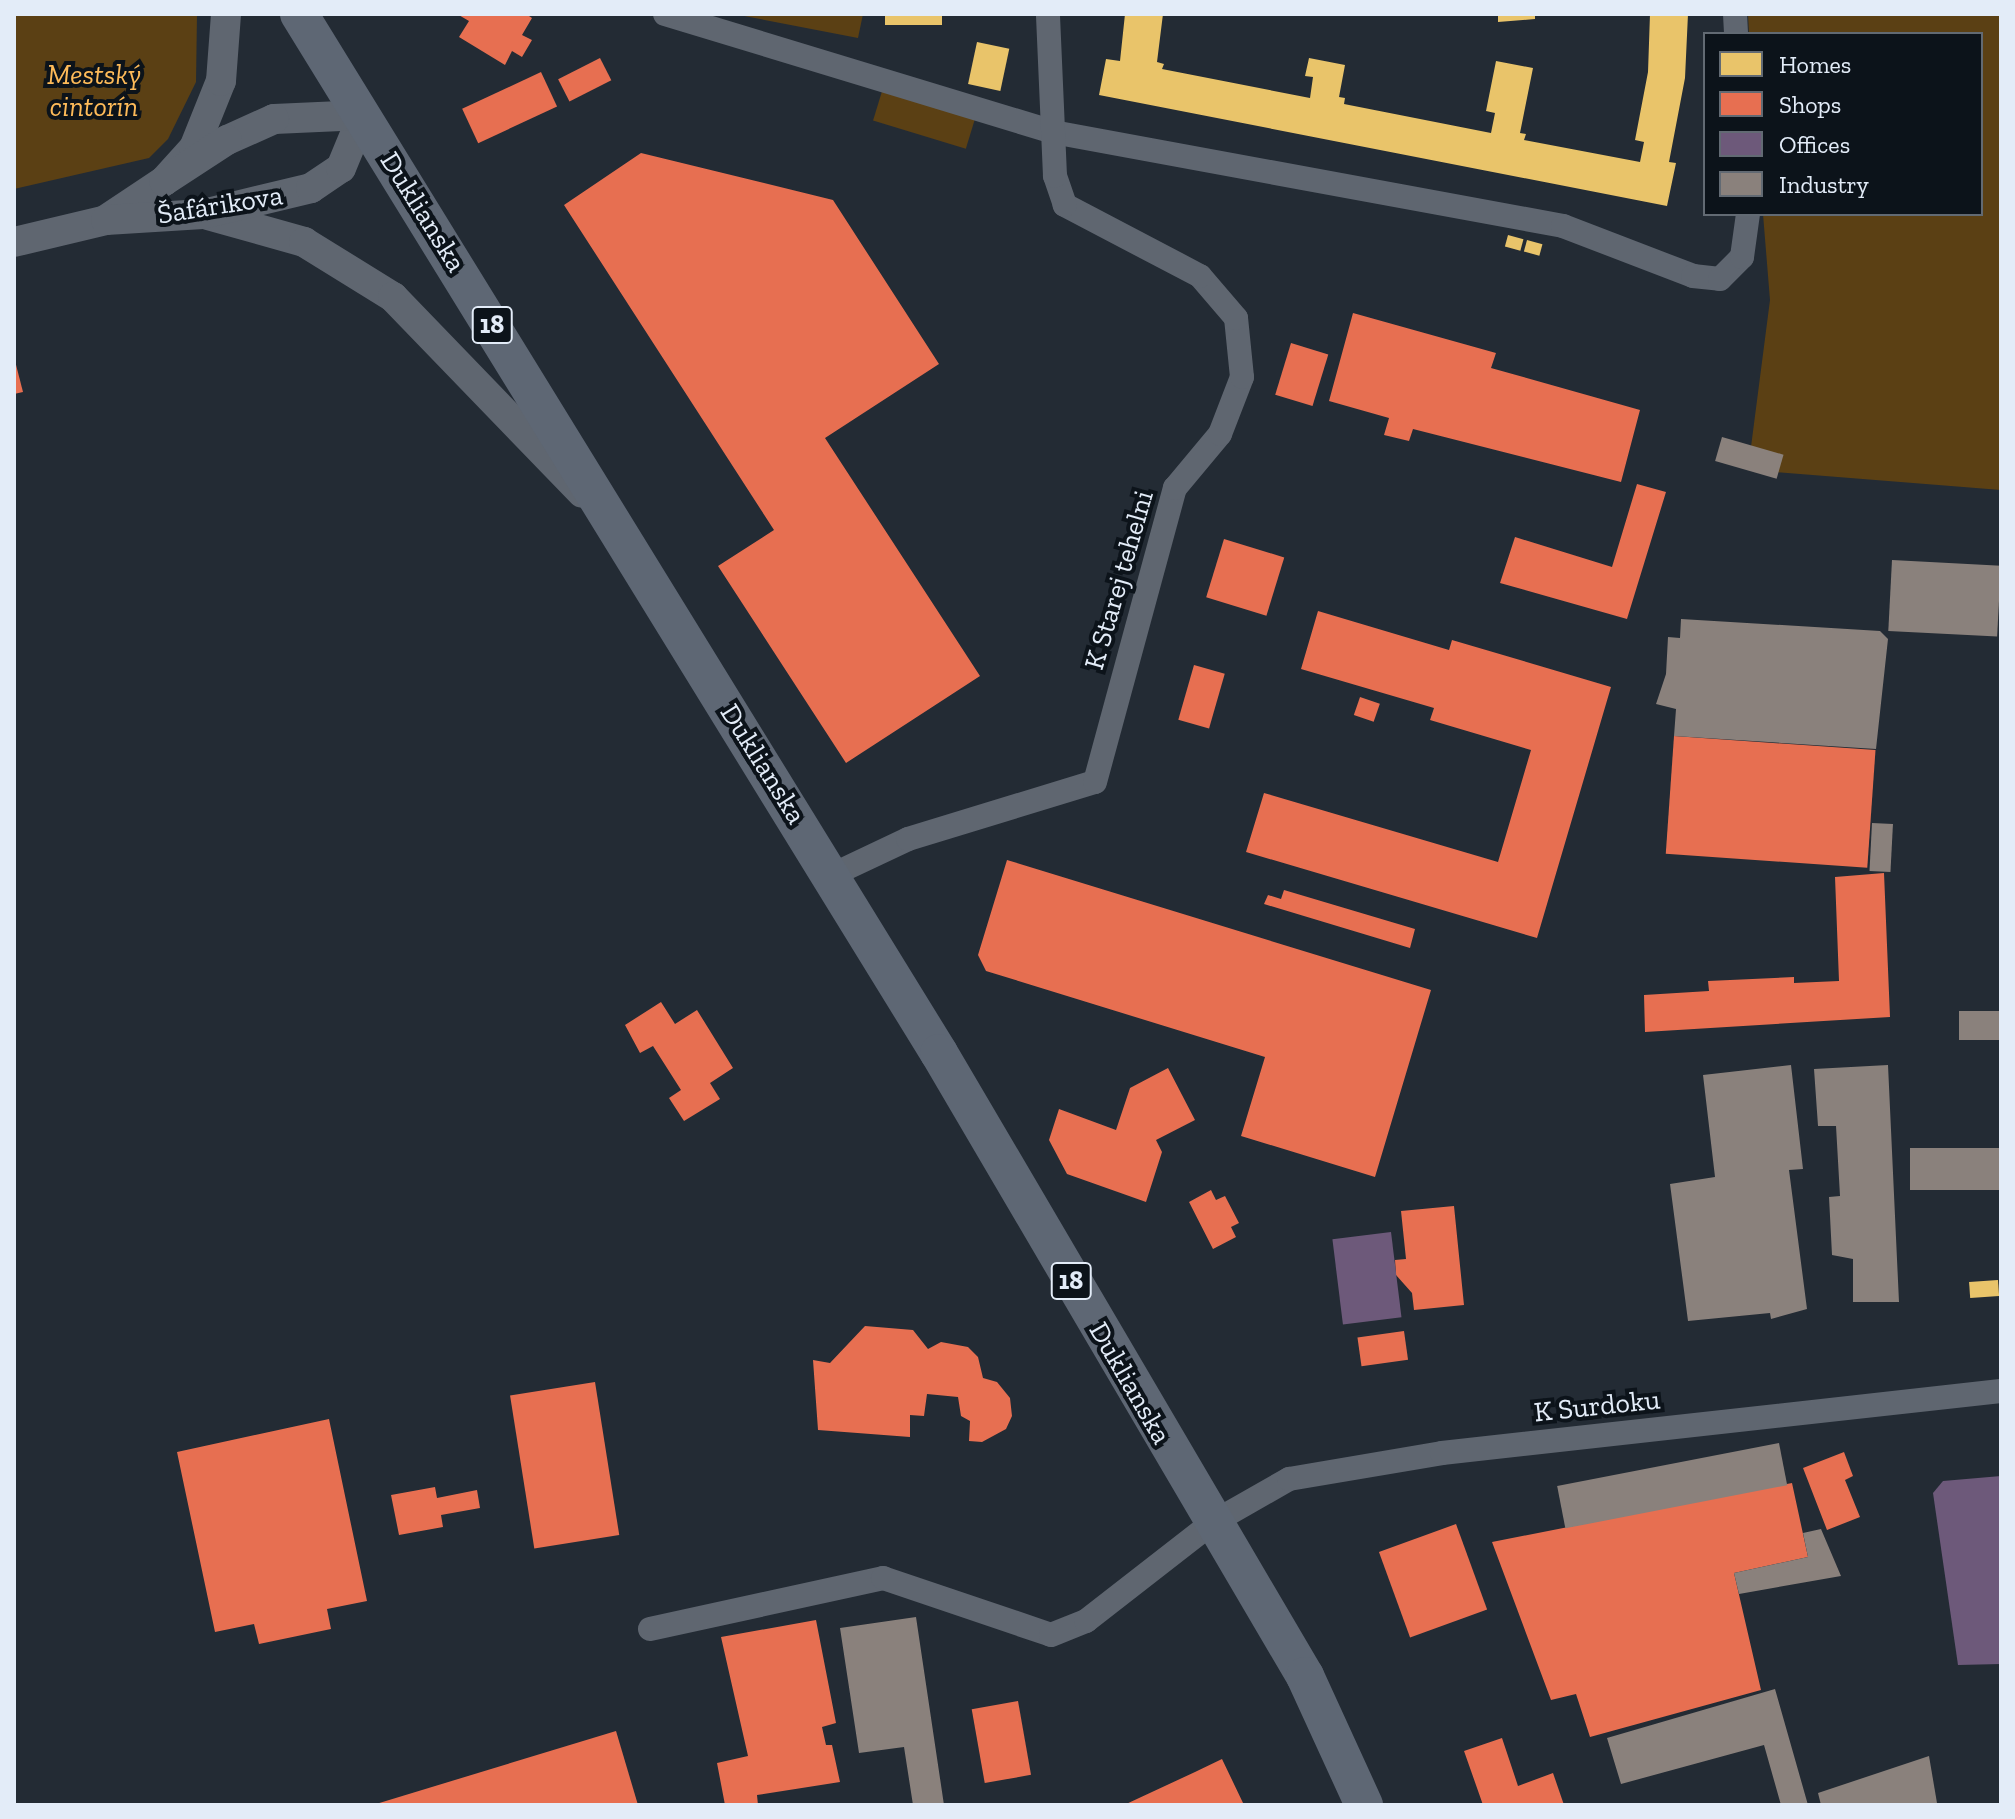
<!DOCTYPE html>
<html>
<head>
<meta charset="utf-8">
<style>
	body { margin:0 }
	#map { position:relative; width:2015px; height:1819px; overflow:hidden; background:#232b34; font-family:"Zilla Slab",serif }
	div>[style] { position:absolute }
	.green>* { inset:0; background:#5b4014; transform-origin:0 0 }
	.homes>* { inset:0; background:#e9c46a; transform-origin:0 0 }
	.shops>* { inset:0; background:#e76f51; transform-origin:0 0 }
	.offices>* { inset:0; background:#6d597a; transform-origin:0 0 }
	.industry>* { inset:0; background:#8a817c; transform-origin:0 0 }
	.minor>* { height:24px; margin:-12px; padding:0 12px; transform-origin:12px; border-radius:12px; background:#5f6670 }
	.tertiary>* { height:30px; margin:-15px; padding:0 15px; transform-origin:15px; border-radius:15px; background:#5f6670 }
	.primary>* { height:38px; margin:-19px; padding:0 19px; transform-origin:19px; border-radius:19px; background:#5e6774 }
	span { translate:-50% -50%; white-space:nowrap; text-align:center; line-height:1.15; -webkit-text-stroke:8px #0c131a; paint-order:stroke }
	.shield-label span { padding:2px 6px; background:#0c131a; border:2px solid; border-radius:6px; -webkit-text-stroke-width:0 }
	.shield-label { font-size:26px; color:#e3ecf8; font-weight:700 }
	.park-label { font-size:28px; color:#febb59; font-style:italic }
	.street-label { font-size:28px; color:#e3ecf8 }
	.frame { position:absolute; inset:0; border:16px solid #e3ecf8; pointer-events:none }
	.legend { position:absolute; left:1703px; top:32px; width:280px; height:184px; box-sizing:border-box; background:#0c131a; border:2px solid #626a73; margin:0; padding:10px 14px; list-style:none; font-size:24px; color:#e3ecf8 }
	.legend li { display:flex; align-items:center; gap:16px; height:40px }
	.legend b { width:40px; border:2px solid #626a73 }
</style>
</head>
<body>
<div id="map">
	<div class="green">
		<div style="clip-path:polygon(14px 14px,197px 14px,196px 82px,168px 139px,149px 158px,14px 189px)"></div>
		<div style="clip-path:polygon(734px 14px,863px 14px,858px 38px)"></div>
		<div style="clip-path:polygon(1748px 14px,2001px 14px,2001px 490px,1748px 470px,1770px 300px,1763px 214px,1981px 214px,1981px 34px,1749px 34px)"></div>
		<div style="left:883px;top:88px;width:97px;height:34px;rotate:17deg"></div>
	</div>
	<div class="homes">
		<div style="left:885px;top:14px;width:57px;height:11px"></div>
		<div style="clip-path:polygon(1125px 14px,1163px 14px,1157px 62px,1164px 64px,1162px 69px,1310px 98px,1313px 77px,1305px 76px,1309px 58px,1345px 65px,1339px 97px,1345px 98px,1344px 104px,1491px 133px,1495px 113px,1486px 111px,1496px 61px,1533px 68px,1520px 133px,1526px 134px,1524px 140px,1640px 162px,1644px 142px,1635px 140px,1648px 72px,1650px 14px,1688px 14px,1685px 78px,1669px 162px,1676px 163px,1667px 206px,1099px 95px,1106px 59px,1120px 61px)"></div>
		<div style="clip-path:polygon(1498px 14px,1535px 14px,1535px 19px,1498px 22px)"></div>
		<div style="left:977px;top:42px;width:33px;height:43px;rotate:12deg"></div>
		<div style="left:1508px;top:235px;width:16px;height:12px;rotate:15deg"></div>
		<div style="left:1527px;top:240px;width:16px;height:12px;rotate:15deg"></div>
		<div style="left:1998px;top:1280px;width:16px;height:29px;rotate:86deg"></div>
	</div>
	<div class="shops">
		<div style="clip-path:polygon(457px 14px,526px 14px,532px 18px,522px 35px,532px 40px,522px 57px,512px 51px,505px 65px,459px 37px,469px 21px)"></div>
		<div style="left:600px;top:58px;width:25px;height:47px;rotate:63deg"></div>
		<div style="left:541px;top:72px;width:38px;height:87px;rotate:65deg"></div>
		<div style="clip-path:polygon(641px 153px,833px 200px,939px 364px,825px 438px,980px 676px,846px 763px,718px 566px,774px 530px,564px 205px)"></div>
		<div style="clip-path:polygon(1353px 313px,1496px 353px,1491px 368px,1640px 410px,1621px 482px,1413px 429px,1409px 441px,1384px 435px,1389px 418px,1329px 401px)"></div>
		<div style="left:1291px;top:343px;width:39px;height:54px;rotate:17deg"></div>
		<div style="clip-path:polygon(14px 357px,23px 392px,14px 394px)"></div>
		<div style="clip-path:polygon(1637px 484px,1666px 492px,1627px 619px,1500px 583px,1515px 537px,1612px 567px)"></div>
		<div style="left:1224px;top:539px;width:63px;height:61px;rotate:17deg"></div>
		<div style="clip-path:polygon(1318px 611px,1449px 650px,1452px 640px,1611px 687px,1537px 938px,1246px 852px,1264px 793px,1498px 862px,1531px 750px,1430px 720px,1434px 708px,1301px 669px)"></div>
		<div style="left:1194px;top:665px;width:32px;height:57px;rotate:16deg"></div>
		<div style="left:1360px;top:697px;width:21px;height:19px;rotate:19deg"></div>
		<div style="left:1674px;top:736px;width:202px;height:118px;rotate:4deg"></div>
		<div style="clip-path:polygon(1007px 860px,1431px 990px,1375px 1177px,1241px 1136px,1265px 1057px,986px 971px,978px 955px)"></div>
		<div style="clip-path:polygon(1884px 873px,1890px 1017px,1645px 1032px,1644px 995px,1709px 991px,1708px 981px,1794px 977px,1794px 983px,1839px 981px,1835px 877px)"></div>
		<div style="clip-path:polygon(1284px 890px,1415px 929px,1410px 948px,1264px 904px,1268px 895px,1281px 899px)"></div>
		<div style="clip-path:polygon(661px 1002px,675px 1024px,697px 1010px,733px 1068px,710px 1083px,720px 1099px,684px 1121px,669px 1098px,681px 1090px,653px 1046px,640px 1053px,625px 1025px)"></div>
		<div style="clip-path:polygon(1168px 1068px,1195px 1120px,1156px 1140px,1162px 1152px,1146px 1202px,1067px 1174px,1049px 1140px,1059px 1109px,1116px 1130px,1130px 1088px)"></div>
		<div style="clip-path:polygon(1211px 1190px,1216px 1200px,1225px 1196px,1239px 1223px,1231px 1227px,1236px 1237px,1213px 1249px,1189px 1202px)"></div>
		<div style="clip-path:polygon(1454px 1206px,1464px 1305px,1414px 1310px,1412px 1293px,1396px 1275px,1395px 1260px,1406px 1259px,1401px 1211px)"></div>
		<div style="clip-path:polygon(865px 1326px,913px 1330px,928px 1349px,941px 1342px,968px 1347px,978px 1357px,983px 1378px,997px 1382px,1010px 1398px,1012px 1416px,1006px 1429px,982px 1442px,969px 1441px,970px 1421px,961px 1416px,958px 1397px,927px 1394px,924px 1416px,910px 1415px,910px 1437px,818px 1430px,813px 1360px,830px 1363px)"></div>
		<div style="left:1404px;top:1331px;width:29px;height:47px;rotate:82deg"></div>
		<div style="left:595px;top:1382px;width:155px;height:86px;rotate:81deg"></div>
		<div style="clip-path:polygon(329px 1419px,367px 1601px,327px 1609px,331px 1629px,259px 1644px,254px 1624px,215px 1632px,177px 1452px)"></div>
		<div style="clip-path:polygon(1844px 1452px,1853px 1476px,1845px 1480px,1860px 1517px,1827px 1530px,1803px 1468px)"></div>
		<div style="clip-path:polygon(1792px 1483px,1808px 1557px,1734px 1573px,1761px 1690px,1590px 1737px,1576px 1694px,1551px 1700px,1492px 1542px)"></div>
		<div style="clip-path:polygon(435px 1487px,437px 1498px,477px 1490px,480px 1508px,441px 1515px,443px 1527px,399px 1535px,391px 1495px)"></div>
		<div style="left:1456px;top:1524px;width:91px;height:82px;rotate:70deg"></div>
		<div style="clip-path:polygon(816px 1620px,836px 1723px,822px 1727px,826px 1745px,832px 1745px,840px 1782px,757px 1795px,758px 1805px,725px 1805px,717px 1763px,748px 1756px,721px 1637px)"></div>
		<div style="left:1018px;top:1701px;width:75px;height:47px;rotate:80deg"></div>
		<div style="clip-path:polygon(616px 1731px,638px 1805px,376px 1805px,376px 1804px)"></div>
		<div style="clip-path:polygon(1502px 1738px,1518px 1786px,1553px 1773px,1564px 1805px,1483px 1805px,1464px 1751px)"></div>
		<div style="clip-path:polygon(1222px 1759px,1244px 1805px,1124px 1805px,1195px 1772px)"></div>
	</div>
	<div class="offices">
		<div style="left:1391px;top:1232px;width:86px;height:59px;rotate:83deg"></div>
		<div style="clip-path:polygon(2001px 1476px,2001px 1664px,1958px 1665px,1933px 1493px,1943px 1481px)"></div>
	</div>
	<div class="industry">
		<div style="left:1722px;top:437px;width:64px;height:25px;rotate:16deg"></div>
		<div style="left:1892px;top:560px;width:109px;height:71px;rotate:3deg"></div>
		<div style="clip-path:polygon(1681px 619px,1880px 631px,1888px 639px,1876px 749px,1674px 736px,1676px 709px,1656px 704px,1666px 674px,1668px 637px,1680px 638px)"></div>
		<div style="left:1872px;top:823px;width:21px;height:48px;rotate:3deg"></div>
		<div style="left:2001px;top:1011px;width:29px;height:42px;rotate:90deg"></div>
		<div style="clip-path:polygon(1791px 1065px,1803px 1169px,1789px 1170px,1807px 1309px,1771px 1319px,1770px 1313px,1688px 1321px,1670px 1184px,1715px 1177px,1703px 1075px)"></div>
		<div style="clip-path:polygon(1888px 1065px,1899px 1302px,1853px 1302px,1853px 1259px,1832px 1255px,1829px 1197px,1840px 1196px,1836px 1126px,1818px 1126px,1814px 1069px)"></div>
		<div style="left:2001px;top:1148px;width:42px;height:91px;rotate:90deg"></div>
		<div style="left:1779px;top:1443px;width:43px;height:226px;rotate:79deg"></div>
		<div style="clip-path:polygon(1821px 1529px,1841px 1576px,1739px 1594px,1734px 1573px,1808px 1557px,1803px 1533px)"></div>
		<div style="clip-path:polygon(916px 1617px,944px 1805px,913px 1805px,904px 1747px,859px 1753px,840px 1628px)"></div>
		<div style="clip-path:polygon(1775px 1689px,1808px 1805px,1781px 1805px,1764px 1745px,1621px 1784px,1607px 1738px)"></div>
		<div style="clip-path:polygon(1929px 1756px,1937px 1803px,1821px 1805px,1818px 1793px)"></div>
	</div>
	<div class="minor">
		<div style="left:665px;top:14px;width:406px;rotate:16.9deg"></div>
		<div style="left:1053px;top:132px;width:519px;rotate:10.44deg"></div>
		<div style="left:1563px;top:226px;width:139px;rotate:21deg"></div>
		<div style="left:1693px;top:276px;width:27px;rotate:6deg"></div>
		<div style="left:1720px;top:279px;width:31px;rotate:-45deg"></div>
		<div style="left:1742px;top:257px;width:43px;rotate:-82.1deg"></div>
		<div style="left:1735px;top:14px;width:20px;rotate:87deg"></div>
		<div style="left:832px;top:875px;width:84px;rotate:-25.3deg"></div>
		<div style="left:908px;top:839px;width:195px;rotate:-17deg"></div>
		<div style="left:1095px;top:782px;width:305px;rotate:-74.8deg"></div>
		<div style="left:1175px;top:488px;width:70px;rotate:-50.2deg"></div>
		<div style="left:1220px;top:434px;width:61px;rotate:-68.9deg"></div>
		<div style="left:1242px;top:377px;width:59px;rotate:-95.8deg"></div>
		<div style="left:1236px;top:318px;width:55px;rotate:-130.6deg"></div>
		<div style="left:1200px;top:276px;width:153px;rotate:-152.3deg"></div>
		<div style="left:1065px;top:205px;width:31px;rotate:-109deg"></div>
		<div style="left:1055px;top:176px;width:162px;rotate:-92.5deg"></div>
		<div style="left:650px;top:1629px;width:239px;rotate:-12.3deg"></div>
		<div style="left:883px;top:1578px;width:177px;rotate:18.7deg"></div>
		<div style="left:1051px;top:1635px;width:38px;rotate:-22deg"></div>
		<div style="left:1086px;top:1621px;width:160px;rotate:-37.9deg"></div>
		<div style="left:1212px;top:1523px;width:89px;rotate:-29.7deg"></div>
		<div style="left:1289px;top:1479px;width:155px;rotate:-9.6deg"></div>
		<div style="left:1442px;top:1453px;width:562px;rotate:-6.33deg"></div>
	</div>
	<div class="tertiary">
		<div style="left:208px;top:215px;width:100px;rotate:15.7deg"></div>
		<div style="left:304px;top:242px;width:105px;rotate:31.7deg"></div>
		<div style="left:393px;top:297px;width:272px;rotate:46deg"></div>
		<div style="left:107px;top:219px;width:69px;rotate:-33.7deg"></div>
		<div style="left:164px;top:181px;width:45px;rotate:-47.7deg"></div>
		<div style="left:194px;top:148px;width:72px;rotate:-68.1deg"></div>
		<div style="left:221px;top:81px;width:67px;rotate:-85.7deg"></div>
		<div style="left:14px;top:242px;width:95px;rotate:-13.4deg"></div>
		<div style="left:106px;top:220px;width:97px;rotate:-3.5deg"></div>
		<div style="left:203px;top:214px;width:111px;rotate:-13.5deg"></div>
		<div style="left:311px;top:188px;width:36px;rotate:-34deg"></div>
		<div style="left:341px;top:168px;width:57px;rotate:-67.5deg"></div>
		<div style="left:363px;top:115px;width:89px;rotate:177.4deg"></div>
		<div style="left:274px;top:119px;width:51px;rotate:155.9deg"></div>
		<div style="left:227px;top:140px;width:75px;rotate:146.9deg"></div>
	</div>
	<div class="primary">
		<div style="left:299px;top:14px;width:1220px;rotate:58.37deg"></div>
		<div style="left:939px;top:1053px;width:723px;rotate:59.57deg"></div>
		<div style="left:1305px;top:1676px;width:142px;rotate:65.4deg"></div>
	</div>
	<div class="shield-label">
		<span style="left:492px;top:325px">18</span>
		<span style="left:1071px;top:1281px">18</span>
	</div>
	<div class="park-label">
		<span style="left:94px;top:91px">Mestský<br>cintorín</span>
	</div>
	<div class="street-label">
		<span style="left:220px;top:205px;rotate:-9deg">Šafárikova</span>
		<span style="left:423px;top:212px;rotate:58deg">Duklianska</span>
		<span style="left:1119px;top:580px;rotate:-74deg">K Starej tehelni</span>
		<span style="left:763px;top:764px;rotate:58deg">Duklianska</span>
		<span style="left:1130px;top:1383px;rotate:60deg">Duklianska</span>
		<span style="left:1597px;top:1406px;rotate:-6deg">K Surdoku</span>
	</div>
	<div class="frame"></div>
	<ul class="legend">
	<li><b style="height:22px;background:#e9c46a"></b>Homes</li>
	<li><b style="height:22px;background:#e76f51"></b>Shops</li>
	<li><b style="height:22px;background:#6d597a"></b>Offices</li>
	<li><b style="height:22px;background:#8a817c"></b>Industry</li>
	</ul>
</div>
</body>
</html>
